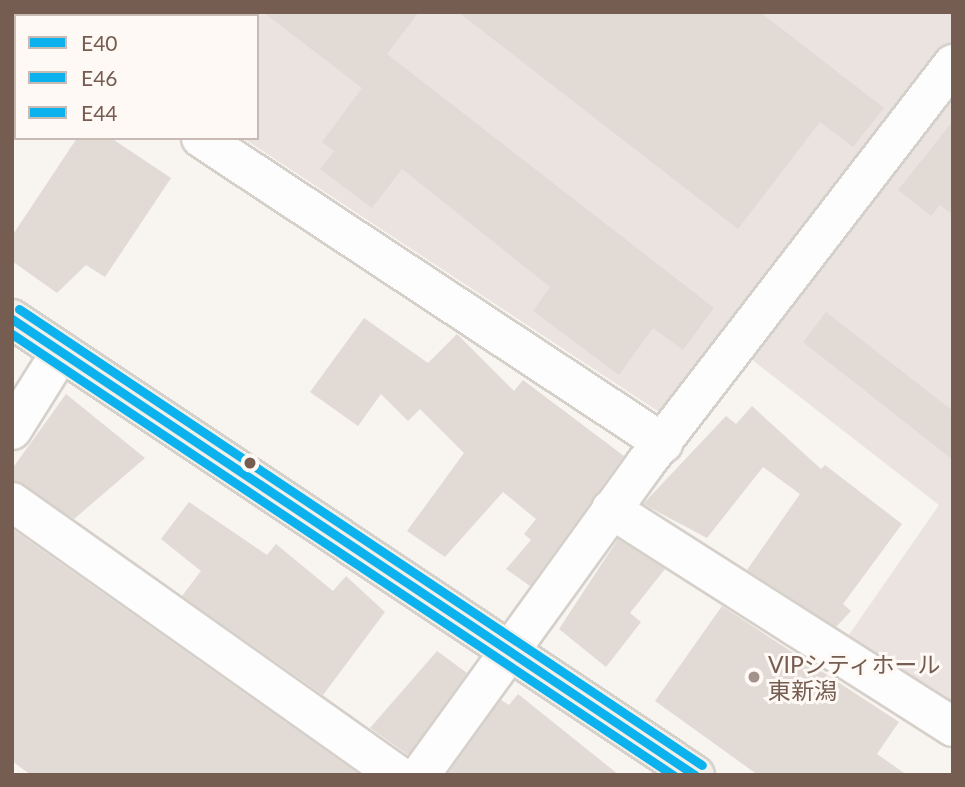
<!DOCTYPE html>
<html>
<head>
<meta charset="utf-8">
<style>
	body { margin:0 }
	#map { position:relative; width:965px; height:787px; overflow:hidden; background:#f8f4f0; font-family:Lato,"Noto Sans JP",sans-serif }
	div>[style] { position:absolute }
	.industrial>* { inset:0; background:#eae3df }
	.building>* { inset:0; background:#e2dad5 }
	.roads { filter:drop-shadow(2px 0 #d6d0cb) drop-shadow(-2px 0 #d6d0cb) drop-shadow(0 2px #d6d0cb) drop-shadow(0 -2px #d6d0cb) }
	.street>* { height:38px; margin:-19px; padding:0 19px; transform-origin:19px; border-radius:19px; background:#fefdfd }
	.primary>* { height:38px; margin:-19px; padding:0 19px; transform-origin:19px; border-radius:19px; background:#f2eee8 }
	.bus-1>* { height:9px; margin:-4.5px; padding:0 4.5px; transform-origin:4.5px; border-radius:4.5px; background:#0cb2ee }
	.bus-2>* { height:9px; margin:-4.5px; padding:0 4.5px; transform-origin:4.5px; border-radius:4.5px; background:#0cb2ee }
	.bus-3>* { height:9px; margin:-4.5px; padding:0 4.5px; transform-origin:4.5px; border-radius:4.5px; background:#0cb2ee }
	.dots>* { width:19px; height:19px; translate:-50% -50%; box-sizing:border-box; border:4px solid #fef9f4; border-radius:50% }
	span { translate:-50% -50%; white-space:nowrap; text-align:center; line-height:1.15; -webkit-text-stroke:6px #fef9f4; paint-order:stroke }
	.poi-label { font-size:23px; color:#755d51 }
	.left { translate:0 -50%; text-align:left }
	.frame { position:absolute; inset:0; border:14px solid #755d51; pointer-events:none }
	.legend { position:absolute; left:14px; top:14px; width:245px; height:126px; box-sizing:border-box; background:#fef9f4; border:2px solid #c7bbb3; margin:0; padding:9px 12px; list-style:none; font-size:21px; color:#755d51 }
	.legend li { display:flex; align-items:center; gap:14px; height:35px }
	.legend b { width:35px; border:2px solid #c7bbb3 }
</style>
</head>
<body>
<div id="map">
	<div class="industrial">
		<div style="clip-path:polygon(51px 12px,953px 12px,953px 714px,844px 642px,939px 505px,719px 334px,659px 412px,243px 138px,257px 138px,257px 16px)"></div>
	</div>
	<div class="building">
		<div style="clip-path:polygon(263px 12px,419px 12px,387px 54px,714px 308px,683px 350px,653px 328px,619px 375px,533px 311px,550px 287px,402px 169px,372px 208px,320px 169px,334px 151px,322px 142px,362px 88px)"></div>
		<div style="clip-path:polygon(458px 12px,760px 12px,884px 108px,853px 147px,820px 122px,738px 229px)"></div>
		<div style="clip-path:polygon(953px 121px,953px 215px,940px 205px,931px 216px,898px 190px)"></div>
		<div style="clip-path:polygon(77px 138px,111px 138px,171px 178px,105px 277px,86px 265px,57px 293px,12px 261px,12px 236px)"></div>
		<div style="clip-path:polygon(826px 312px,953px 411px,953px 460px,803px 342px)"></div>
		<div style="clip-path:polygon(364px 318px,428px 363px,457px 334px,514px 391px,523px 380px,624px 456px,530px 586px,506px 569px,531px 540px,524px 534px,536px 519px,503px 492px,445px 557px,407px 531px,464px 453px,420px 409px,408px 421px,381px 394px,358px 426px,310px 392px)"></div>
		<div style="clip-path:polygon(66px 394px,145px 458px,74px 519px,12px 480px,12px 469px)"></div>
		<div style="clip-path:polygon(752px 406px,821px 469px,825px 465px,902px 524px,843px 604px,851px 611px,836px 627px,747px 570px,800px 494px,763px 467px,707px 538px,643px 504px,726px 416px,736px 424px)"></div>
		<div style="clip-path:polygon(189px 502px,267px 555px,276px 544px,333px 591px,346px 576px,385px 612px,323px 695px,182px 596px,201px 571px,161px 539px)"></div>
		<div style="clip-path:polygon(12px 529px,360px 775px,31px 775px,12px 761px)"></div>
		<div style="clip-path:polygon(618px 539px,665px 569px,630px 613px,641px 622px,606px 667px,559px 629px)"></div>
		<div style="clip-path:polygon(722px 606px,899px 722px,877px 754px,907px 775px,758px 775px,655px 701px)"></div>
		<div style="clip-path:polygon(437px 651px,467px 673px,408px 755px,370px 728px)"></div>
		<div style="clip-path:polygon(518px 694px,619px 775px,447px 775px,501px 700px,509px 705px)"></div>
	</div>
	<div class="roads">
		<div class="street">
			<div style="left:12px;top:12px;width:7px;rotate:34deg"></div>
			<div style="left:201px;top:138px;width:554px;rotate:33.43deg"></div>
			<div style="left:12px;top:430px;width:92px;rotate:-57.9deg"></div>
			<div style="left:12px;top:502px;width:473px;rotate:35.3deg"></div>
			<div style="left:611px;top:509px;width:406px;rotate:32.5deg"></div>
			<div style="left:420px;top:775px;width:384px;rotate:-54.1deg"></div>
			<div style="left:645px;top:464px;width:505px;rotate:-52.4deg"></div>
		</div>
		<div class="primary">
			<div style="left:12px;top:319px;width:821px;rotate:33.73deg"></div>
		</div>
	</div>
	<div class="bus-1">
		<div style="left:12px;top:319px;width:821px;rotate:33.73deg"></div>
	</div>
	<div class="bus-2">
		<div style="left:12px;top:334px;width:795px;rotate:33.71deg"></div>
	</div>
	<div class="bus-3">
		<div style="left:19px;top:309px;width:821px;rotate:33.73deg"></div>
	</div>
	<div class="dots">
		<div style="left:250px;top:463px;background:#755d51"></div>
		<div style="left:754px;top:677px;background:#a39289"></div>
	</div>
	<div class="poi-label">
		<span class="left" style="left:768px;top:677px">VIPシティホール<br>東新潟</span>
	</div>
	<div class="frame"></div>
	<ul class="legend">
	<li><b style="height:9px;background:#0cb2ee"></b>E40</li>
	<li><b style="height:9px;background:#0cb2ee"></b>E46</li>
	<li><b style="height:9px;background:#0cb2ee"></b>E44</li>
	</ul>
</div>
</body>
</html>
